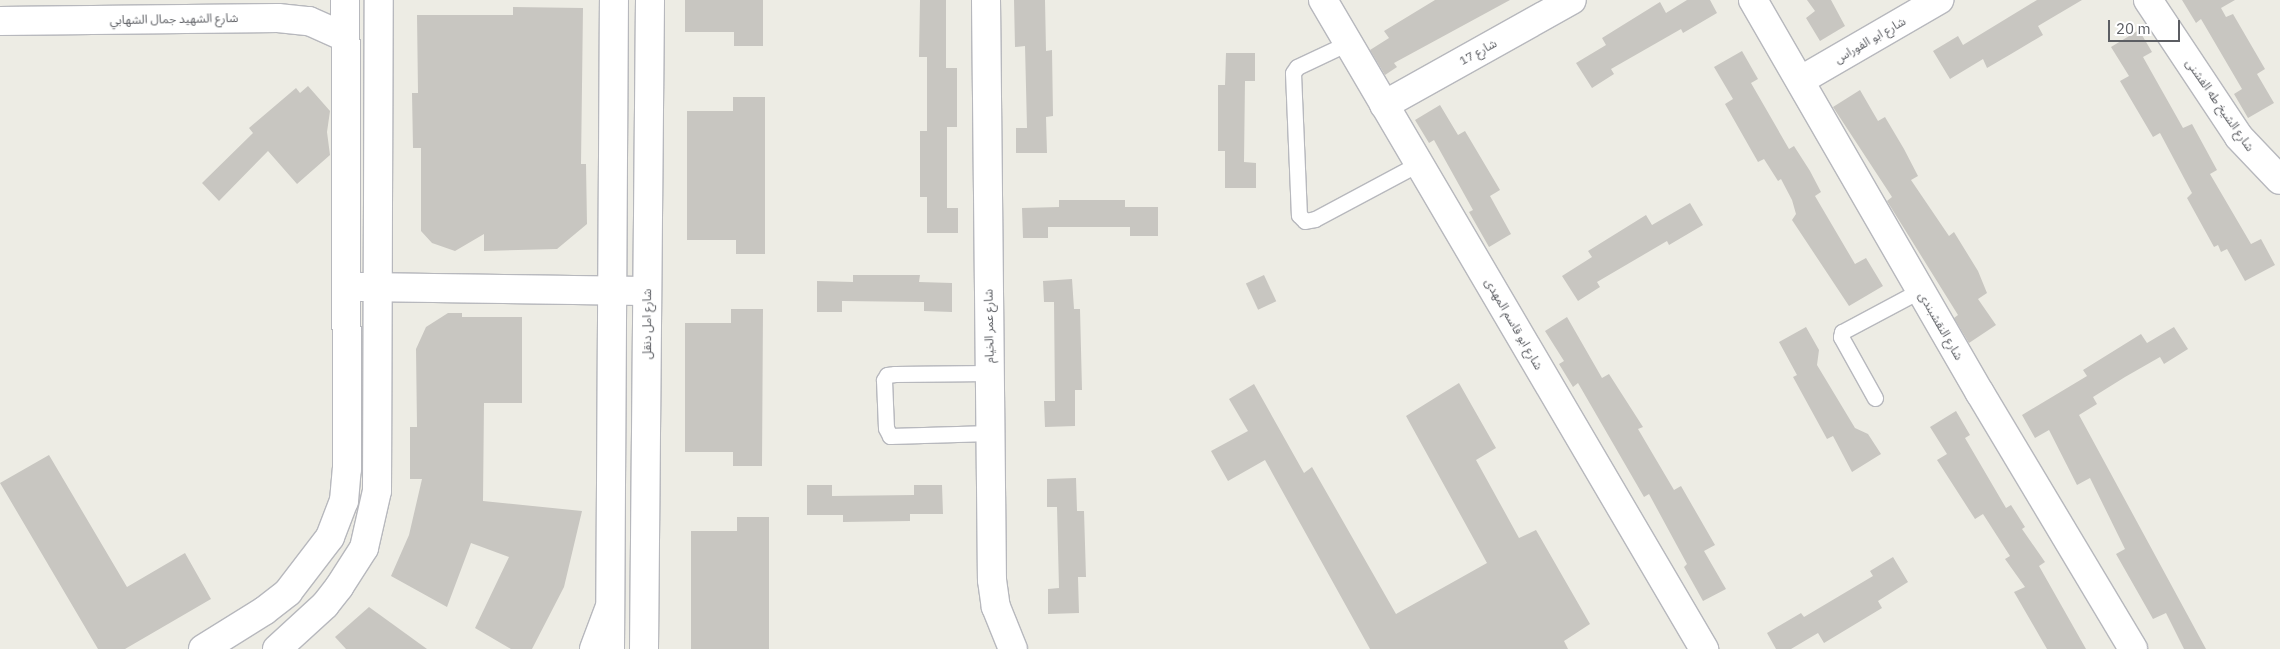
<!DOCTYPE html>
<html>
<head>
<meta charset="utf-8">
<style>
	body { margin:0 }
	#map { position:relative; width:2280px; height:649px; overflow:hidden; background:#edece4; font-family:"IBM Plex Sans","Noto Sans Arabic",sans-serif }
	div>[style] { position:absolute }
	.building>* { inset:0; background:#c8c6c1; transform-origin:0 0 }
	.roads { filter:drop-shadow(1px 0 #b7b8bd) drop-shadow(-1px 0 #b7b8bd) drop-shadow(0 1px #b7b8bd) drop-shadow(0 -1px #b7b8bd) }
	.lane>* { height:15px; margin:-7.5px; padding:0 7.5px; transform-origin:7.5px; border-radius:7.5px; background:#fff }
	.street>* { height:28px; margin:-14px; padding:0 14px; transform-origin:14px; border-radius:14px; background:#fff }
	.secondary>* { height:28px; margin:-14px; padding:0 14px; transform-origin:14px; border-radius:14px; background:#fff }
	span { translate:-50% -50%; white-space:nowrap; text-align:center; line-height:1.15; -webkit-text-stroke:4px #fff; paint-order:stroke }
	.street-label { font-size:12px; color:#5c5e63 }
	.scale { position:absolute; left:2108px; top:20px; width:72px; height:22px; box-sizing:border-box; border:2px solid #5c5e63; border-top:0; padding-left:6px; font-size:15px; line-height:18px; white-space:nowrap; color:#5c5e63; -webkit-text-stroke:4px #fff; paint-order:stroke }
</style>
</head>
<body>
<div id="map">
	<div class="building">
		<div style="clip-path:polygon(685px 0,763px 0,763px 46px,734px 46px,734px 32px,685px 32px)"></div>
		<div style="clip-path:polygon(920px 0,946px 0,946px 68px,957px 68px,957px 127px,947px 127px,947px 208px,958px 208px,958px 233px,927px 233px,927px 197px,920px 197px,920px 131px,927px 131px,927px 57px,919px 57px)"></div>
		<div style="clip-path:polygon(1014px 0,1045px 0,1046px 51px,1052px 50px,1053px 116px,1046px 117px,1047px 153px,1016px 153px,1016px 128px,1027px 128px,1025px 46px,1015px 47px)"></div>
		<div style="clip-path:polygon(1435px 0,1510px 0,1394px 63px,1397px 67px,1385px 75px,1370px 50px,1389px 38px,1384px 31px)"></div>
		<div style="clip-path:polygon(1687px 0,1710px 0,1717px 13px,1683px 33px,1681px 29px,1611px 69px,1614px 74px,1592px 88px,1576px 63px,1606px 45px,1602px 38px,1660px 2px,1666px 13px)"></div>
		<div style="clip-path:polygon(1807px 0,1831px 0,1845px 26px,1820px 41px,1806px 18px,1815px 11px)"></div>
		<div style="clip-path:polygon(2037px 0,2082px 0,2038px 26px,2043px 35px,2011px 54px,1987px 68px,1983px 59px,1950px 79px,1933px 51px,1958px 36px,1963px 45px)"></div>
		<div style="clip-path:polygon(2182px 0,2235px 0,2221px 8px,2226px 17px,2233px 14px,2265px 69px,2257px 74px,2274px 103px,2248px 118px,2234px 94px,2242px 89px,2201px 19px,2196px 23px)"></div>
		<div style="clip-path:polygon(513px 7px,583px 8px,581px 164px,586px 164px,587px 224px,557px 249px,484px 251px,484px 234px,455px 251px,432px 243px,421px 231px,421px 148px,413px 148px,412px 93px,418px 93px,417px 15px,513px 15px)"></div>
		<div style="clip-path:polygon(2139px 30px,2152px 52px,2143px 57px,2183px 128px,2192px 124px,2217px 170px,2210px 174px,2251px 244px,2261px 239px,2275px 265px,2245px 281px,2227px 249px,2221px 252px,2218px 245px,2214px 247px,2187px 198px,2192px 193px,2160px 133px,2153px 137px,2120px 81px,2129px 76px,2111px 47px)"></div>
		<div style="clip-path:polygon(1742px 51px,1758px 79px,1751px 83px,1789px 149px,1794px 146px,1810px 171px,1821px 192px,1815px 196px,1855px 264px,1866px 258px,1883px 286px,1849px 306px,1792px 220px,1796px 214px,1792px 200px,1781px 179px,1778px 181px,1764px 159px,1758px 162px,1725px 104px,1733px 99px,1714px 67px)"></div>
		<div style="clip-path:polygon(1226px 53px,1255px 53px,1255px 81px,1245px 81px,1244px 162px,1256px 163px,1256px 188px,1225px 188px,1225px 151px,1218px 151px,1218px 85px,1225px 85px)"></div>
		<div style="clip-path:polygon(308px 86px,330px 111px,327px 132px,330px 155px,297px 184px,268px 151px,219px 201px,202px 183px,253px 133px,249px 128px,296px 88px,300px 93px)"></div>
		<div style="clip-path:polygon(1860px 90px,1878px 121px,1885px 117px,1904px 149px,1918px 176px,1911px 180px,1949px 236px,1954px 232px,1978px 271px,1987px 293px,1978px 299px,1996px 325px,1969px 343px,1954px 318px,1958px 315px,1887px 201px,1892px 197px,1833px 107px)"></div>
		<div style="clip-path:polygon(733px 97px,765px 97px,765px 254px,736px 254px,736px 240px,687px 240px,687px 111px,733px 111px)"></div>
		<div style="clip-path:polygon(1440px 105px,1458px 135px,1465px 131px,1500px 190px,1490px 196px,1511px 234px,1489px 247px,1469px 212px,1473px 210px,1434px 140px,1429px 143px,1415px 120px)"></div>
		<div style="clip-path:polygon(1059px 200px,1125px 200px,1125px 207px,1158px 207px,1158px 236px,1130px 236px,1130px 227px,1048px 227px,1048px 238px,1023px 238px,1022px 208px,1059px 207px)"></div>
		<div style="clip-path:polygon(1690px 203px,1703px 225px,1669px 245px,1667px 241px,1597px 282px,1600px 287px,1578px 301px,1562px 276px,1592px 257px,1588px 251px,1646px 215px,1652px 225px)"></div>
		<div style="clip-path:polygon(853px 275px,920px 275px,919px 282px,952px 283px,952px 312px,924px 311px,924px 302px,842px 301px,842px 312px,817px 312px,817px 281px,853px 282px)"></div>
		<div style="left:1264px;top:275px;width:29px;height:20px;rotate:65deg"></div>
		<div style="clip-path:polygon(1072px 279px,1074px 309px,1080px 309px,1082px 390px,1075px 390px,1075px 426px,1045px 427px,1044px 401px,1055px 401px,1054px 302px,1044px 302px,1043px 281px)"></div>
		<div style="clip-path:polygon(731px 309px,763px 309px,762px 466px,733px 466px,733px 452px,685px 452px,685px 323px,731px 323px)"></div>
		<div style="clip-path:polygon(448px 313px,462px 313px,462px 317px,522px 317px,522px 403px,484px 403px,483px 501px,582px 511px,564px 587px,532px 649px,511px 649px,475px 628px,509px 557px,471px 543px,447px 607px,391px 576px,409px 535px,422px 479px,410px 479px,410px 427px,417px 427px,416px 349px,426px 327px)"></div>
		<div style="clip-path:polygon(1567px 317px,1602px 378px,1609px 374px,1643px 427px,1638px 429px,1674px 490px,1681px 486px,1715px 545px,1704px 551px,1726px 589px,1703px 601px,1684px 567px,1687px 564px,1649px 494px,1644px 497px,1578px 383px,1573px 387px,1559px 364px,1564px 361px,1545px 331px)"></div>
		<div style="clip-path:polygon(1806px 327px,1819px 350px,1817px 365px,1855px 428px,1868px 434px,1881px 454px,1852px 472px,1833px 436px,1827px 439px,1793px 377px,1797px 375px,1779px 342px)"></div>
		<div style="clip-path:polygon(2174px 327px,2188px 349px,2164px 364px,2160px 357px,2125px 377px,2093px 397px,2097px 404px,2079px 415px,2206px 649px,2184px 649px,2166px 613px,2153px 619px,2116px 554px,2125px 549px,2090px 478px,2077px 485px,2049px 430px,2035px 438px,2022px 415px,2087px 376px,2083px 370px,2141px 334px,2147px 343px)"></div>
		<div style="clip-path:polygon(1459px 383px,1496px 448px,1476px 460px,1519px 538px,1536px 530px,1590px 624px,1564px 641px,1568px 649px,1370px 649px,1265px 460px,1228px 481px,1211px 451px,1248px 431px,1229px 399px,1254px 384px,1304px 473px,1312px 467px,1396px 614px,1487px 563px,1406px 416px)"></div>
		<div style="clip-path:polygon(1956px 411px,1970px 435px,1965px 438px,2006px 508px,2011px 505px,2025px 527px,2022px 529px,2045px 562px,2039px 566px,2086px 649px,2047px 649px,2014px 592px,2025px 587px,2005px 559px,2010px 556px,1983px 514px,1975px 519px,1937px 460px,1947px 454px,1930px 427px)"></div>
		<div style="clip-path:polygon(49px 455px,127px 587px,185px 553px,211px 599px,125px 649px,98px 649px,0 483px)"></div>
		<div style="clip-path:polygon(1076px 478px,1077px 511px,1084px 511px,1086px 577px,1078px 577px,1079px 613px,1048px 614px,1048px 589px,1059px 588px,1057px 507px,1047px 507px,1047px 479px)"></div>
		<div style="clip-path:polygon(807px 485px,832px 485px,832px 496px,914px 495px,914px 485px,942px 485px,943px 514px,910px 514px,910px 521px,843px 522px,843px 515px,807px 515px)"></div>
		<div style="clip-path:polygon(737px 517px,769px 517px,769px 649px,691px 649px,691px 531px,737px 531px)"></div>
		<div style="clip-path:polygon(1893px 557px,1908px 582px,1878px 601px,1882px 608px,1824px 643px,1818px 633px,1791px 649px,1776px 649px,1767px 633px,1801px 613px,1804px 617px,1873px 576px,1870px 571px)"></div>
		<div style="clip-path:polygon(369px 607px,427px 649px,346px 649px,335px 637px)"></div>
	</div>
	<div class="roads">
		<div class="lane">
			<div style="left:1348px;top:43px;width:56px;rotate:154.8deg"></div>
			<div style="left:1297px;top:67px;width:7px;rotate:124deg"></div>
			<div style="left:1293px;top:73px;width:142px;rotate:87.6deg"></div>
			<div style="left:1299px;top:215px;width:8px;rotate:45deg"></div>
			<div style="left:1305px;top:221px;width:10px;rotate:-11deg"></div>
			<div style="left:1315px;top:219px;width:119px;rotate:-28.1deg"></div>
			<div style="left:990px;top:373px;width:95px;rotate:179.4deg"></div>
			<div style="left:895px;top:374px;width:8px;rotate:173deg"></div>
			<div style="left:887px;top:375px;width:6px;rotate:121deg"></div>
			<div style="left:884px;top:380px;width:48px;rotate:87.6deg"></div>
			<div style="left:886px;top:428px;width:9px;rotate:63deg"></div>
			<div style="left:890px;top:436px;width:101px;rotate:-1.7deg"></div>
			<div style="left:1875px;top:398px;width:70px;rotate:-119.1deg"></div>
			<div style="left:1841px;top:337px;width:5px;rotate:-79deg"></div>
			<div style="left:1842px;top:332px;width:89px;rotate:-28deg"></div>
		</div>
		<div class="street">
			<div style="left:986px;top:0;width:580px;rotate:89.41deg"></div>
			<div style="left:992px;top:580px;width:27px;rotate:82deg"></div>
			<div style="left:996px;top:607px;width:45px;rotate:68deg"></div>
			<div style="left:1323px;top:0;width:753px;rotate:59.58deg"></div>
			<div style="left:1753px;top:0;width:454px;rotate:60deg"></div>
			<div style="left:1980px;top:393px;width:298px;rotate:59.1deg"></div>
			<div style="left:2148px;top:0;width:164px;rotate:56.4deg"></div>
			<div style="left:2239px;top:137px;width:59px;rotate:46.4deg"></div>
			<div style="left:0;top:21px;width:278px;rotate:-0.6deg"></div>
			<div style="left:278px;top:18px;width:31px;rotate:6deg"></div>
			<div style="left:309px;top:21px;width:39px;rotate:24deg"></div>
			<div style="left:1801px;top:80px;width:160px;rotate:-30.1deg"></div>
			<div style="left:1384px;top:105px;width:215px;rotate:-29.2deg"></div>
			<div style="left:360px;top:287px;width:287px;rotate:0.8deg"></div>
			<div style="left:203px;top:649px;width:72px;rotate:-31.9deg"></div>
			<div style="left:264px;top:611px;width:31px;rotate:-38deg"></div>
			<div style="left:288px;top:592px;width:69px;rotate:-52.6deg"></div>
			<div style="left:330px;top:537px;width:39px;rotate:-69deg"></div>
			<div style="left:344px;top:501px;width:32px;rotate:-85deg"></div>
			<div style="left:347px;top:469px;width:469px;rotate:-90.2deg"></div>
			<div style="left:277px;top:649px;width:65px;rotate:-42.5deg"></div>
			<div style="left:325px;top:605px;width:23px;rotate:-52deg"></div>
			<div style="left:339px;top:587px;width:46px;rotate:-57.3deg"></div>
			<div style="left:364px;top:548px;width:58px;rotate:-77.2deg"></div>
			<div style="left:377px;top:491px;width:491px;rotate:-89.8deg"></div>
			<div style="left:594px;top:649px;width:43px;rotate:-69.4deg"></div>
		</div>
		<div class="secondary">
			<div style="left:610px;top:649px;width:649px;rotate:-89.65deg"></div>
			<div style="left:644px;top:649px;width:649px;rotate:-89.47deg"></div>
		</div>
	</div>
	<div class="street-label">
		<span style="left:174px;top:19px;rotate:-1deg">شارع الشهيد جمال الشهابي</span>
		<span style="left:1870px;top:40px;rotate:-30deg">شارع ابو الفوراس</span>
		<span style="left:1478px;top:52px;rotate:-29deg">شارع 17</span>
		<span style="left:2220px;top:105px;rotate:55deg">شارع الشيخ طه الفشنى</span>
		<span style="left:647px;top:324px;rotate:-90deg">شارع امل دنقل</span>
		<span style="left:1514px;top:324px;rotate:60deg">شارع ابو قاسم المهدى</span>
		<span style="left:989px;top:326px;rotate:-91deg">شارع عمر الخيام</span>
		<span style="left:1941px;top:326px;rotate:60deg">شارع النقشبندى</span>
	</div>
	<div class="scale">20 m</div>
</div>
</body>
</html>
